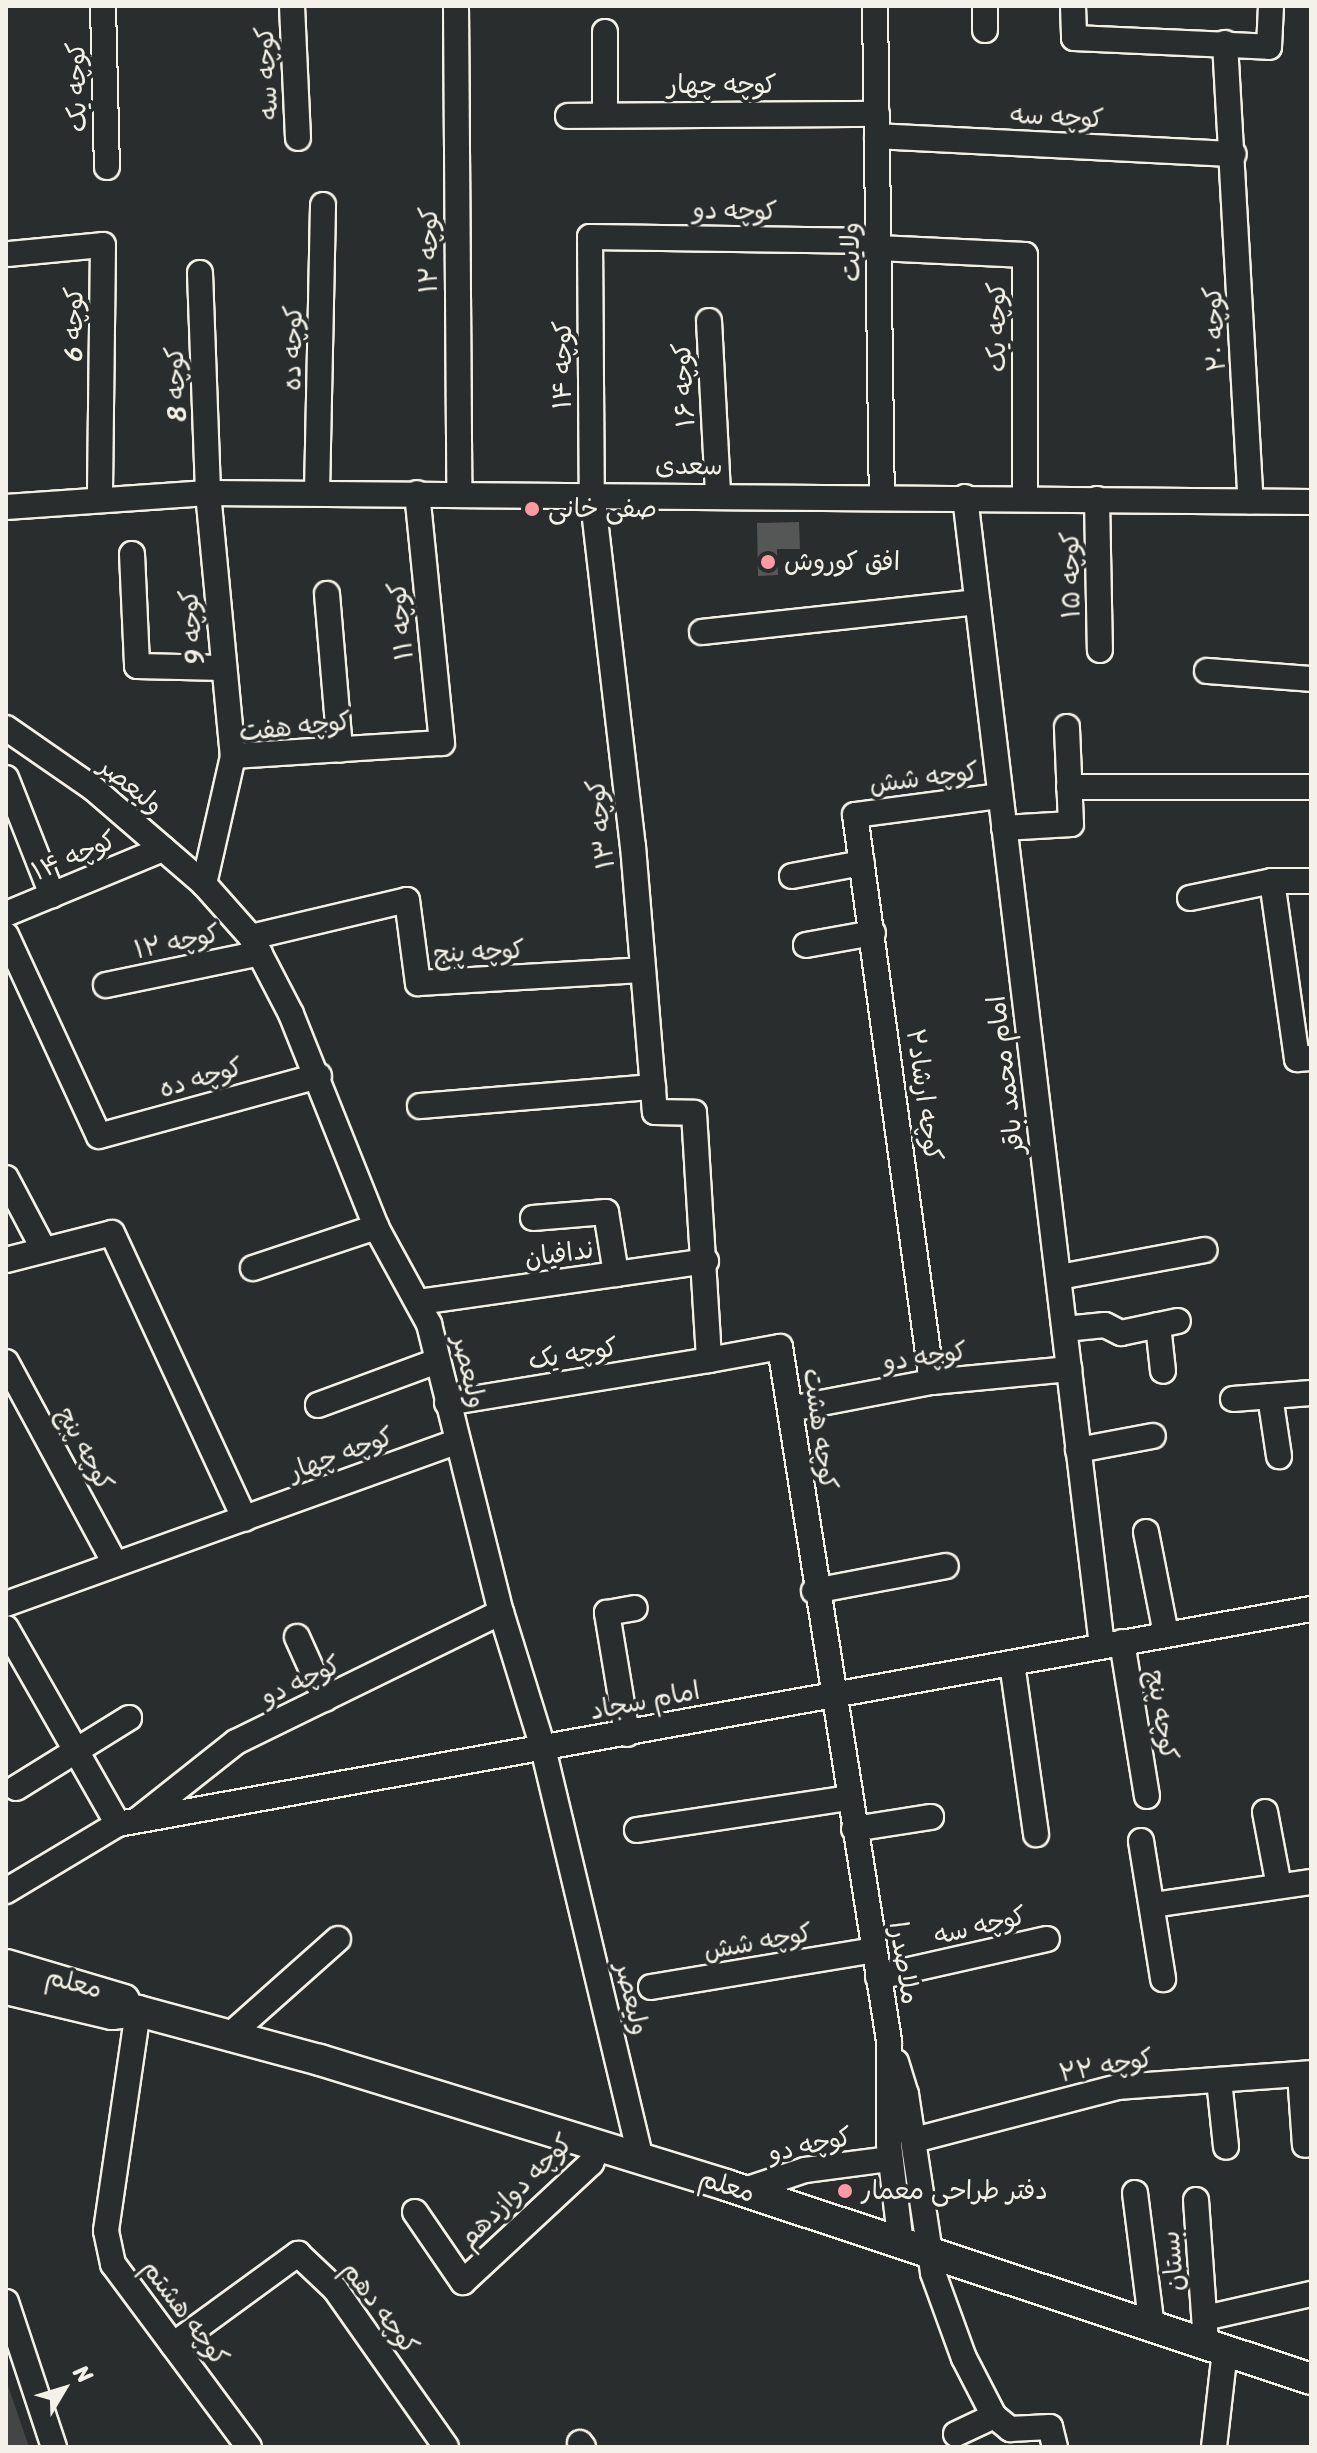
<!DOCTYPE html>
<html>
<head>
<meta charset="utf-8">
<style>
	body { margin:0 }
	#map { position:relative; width:1317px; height:2453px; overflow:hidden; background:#2a2d2e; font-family:Sriracha,"Playpen Sans Arabic",sans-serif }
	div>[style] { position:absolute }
	.green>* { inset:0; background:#444645 }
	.building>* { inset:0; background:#555756 }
	.roads { filter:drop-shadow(2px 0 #f4f1e8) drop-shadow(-2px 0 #f4f1e8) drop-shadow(0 2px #f4f1e8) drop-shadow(0 -2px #f4f1e8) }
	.minor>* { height:24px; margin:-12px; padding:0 12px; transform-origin:12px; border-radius:12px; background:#2a2d2e }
	.major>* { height:30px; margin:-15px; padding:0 15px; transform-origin:15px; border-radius:15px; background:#2a2d2e }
	.dots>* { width:22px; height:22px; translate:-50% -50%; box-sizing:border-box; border:4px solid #2a2d2e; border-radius:50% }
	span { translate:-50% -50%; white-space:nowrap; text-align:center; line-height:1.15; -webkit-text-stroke:7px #2a2d2e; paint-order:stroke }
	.street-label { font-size:26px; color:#f4f1e8 }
	.poi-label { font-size:26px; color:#f4f1e8 }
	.left { translate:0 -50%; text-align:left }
	.frame { position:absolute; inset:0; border:8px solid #f4f1e8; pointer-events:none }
	.north { position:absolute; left:24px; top:2349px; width:80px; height:80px; -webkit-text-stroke:6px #2a2d2e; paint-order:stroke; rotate:52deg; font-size:22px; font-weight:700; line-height:32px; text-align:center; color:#f4f1e8 }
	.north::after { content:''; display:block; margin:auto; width:28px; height:36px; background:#f4f1e8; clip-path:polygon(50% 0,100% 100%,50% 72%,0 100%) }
</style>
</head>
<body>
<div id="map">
	<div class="green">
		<div style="clip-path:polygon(6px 2380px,29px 2447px,6px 2447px)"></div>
	</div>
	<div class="building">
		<div style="clip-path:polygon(799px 522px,800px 549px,777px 549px,778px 575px,758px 576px,757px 523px)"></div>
	</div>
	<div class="roads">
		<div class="minor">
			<div style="left:103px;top:6px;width:161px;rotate:88.6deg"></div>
			<div style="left:292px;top:6px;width:132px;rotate:87.4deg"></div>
			<div style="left:456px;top:6px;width:487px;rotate:89.6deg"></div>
			<div style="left:875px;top:6px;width:490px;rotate:89.2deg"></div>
			<div style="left:985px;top:6px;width:24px;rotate:90deg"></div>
			<div style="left:1073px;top:6px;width:32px;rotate:88deg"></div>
			<div style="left:1074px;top:38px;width:195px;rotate:2.6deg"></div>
			<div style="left:1269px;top:47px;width:41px;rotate:-87.2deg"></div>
			<div style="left:605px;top:32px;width:83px;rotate:90deg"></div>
			<div style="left:1225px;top:43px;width:459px;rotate:86.8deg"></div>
			<div style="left:568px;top:116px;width:309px;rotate:-0.4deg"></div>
			<div style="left:877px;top:136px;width:357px;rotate:2.9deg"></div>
			<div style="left:878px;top:241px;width:288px;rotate:-179.2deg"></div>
			<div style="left:590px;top:237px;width:256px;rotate:89.6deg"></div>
			<div style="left:592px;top:493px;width:355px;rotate:83.4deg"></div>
			<div style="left:633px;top:846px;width:267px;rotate:85.3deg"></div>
			<div style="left:655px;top:1112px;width:39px;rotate:1deg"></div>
			<div style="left:694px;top:1113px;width:247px;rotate:86.5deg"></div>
			<div style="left:709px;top:1360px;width:72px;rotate:-10.4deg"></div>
			<div style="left:780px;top:1347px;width:703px;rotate:81.07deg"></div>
			<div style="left:889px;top:2041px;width:103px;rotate:90deg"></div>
			<div style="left:889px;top:2144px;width:101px;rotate:83.2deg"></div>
			<div style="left:878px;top:248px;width:147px;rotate:2.7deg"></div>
			<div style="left:1025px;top:255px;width:243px;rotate:90deg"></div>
			<div style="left:9px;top:254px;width:94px;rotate:-5.5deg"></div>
			<div style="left:103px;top:245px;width:254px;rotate:90.7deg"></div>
			<div style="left:200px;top:273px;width:220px;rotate:87.9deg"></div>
			<div style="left:208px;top:493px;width:264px;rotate:84.6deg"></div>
			<div style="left:709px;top:321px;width:173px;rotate:87deg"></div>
			<div style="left:317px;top:493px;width:288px;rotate:-88.8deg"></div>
			<div style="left:965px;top:497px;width:1157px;rotate:83.2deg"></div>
			<div style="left:1097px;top:499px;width:151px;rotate:88.9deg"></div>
			<div style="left:6px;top:507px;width:202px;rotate:-4deg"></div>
			<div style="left:208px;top:493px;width:1103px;rotate:0.47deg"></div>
			<div style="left:132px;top:554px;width:112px;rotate:87.4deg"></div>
			<div style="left:137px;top:666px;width:87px;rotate:1.3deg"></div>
			<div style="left:327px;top:594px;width:156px;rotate:85.2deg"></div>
			<div style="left:702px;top:632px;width:277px;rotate:-6.2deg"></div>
			<div style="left:1207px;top:671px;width:104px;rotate:4.4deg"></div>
			<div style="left:6px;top:728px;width:107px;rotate:34.7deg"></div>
			<div style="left:94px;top:789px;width:145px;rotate:40.8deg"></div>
			<div style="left:204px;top:884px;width:71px;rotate:48.4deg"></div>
			<div style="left:251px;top:937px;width:87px;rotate:62.5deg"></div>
			<div style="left:291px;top:1014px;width:229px;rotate:68.2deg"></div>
			<div style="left:376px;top:1227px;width:111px;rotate:61.3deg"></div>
			<div style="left:429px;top:1324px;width:297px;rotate:76deg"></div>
			<div style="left:501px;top:1612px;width:142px;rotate:72.8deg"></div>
			<div style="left:543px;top:1748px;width:422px;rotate:76.6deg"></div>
			<div style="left:6px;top:778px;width:126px;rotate:68.5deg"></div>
			<div style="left:1069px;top:787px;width:242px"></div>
			<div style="left:1004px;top:828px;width:67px;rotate:-3.4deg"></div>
			<div style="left:1071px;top:824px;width:97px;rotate:-92.4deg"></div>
			<div style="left:792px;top:876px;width:71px;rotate:-10.5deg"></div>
			<div style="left:1272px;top:881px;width:180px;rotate:82deg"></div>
			<div style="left:1297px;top:1059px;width:14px;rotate:-4deg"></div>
			<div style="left:204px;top:884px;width:131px;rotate:-77.2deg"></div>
			<div style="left:233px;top:756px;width:209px;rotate:-3.6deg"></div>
			<div style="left:442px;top:743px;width:251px;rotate:-95.7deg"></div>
			<div style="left:1190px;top:898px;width:84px;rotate:-11.7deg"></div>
			<div style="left:1272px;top:881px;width:39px"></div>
			<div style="left:6px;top:914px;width:170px;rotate:-22.5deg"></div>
			<div style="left:6px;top:935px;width:221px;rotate:65.2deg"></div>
			<div style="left:99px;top:1136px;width:228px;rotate:-15.3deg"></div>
			<div style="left:251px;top:937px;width:160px;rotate:-13.3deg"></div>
			<div style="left:407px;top:900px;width:84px;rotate:82.5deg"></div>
			<div style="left:418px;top:983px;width:225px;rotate:-3.3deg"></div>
			<div style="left:806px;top:945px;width:68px;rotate:-10.2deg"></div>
			<div style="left:106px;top:985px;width:157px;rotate:-11.7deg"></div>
			<div style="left:420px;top:1106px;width:234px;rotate:-4.7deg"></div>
			<div style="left:6px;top:1178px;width:81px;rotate:62.2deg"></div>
			<div style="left:533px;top:1218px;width:73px;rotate:-4.7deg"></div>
			<div style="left:606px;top:1212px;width:63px;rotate:80.8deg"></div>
			<div style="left:6px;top:1260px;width:109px;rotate:-14.3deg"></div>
			<div style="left:112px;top:1233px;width:315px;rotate:65.1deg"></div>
			<div style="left:253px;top:1268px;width:130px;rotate:-18.4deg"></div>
			<div style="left:1059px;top:1277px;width:148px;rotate:-10.5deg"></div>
			<div style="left:419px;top:1302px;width:290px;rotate:-8.1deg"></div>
			<div style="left:1158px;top:1325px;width:46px;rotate:83.8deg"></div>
			<div style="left:1065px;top:1329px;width:40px;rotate:-5.7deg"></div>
			<div style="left:1105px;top:1325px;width:18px;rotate:27deg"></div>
			<div style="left:1121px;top:1333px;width:58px;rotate:-11.9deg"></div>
			<div style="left:6px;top:1362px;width:230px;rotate:61.6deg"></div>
			<div style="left:932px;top:1382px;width:572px;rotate:-97.73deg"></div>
			<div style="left:855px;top:815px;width:146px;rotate:-7.5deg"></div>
			<div style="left:1270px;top:1396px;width:61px;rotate:81.5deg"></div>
			<div style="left:1233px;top:1399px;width:78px;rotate:-4.4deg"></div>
			<div style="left:447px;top:1403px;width:266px;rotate:-9.3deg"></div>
			<div style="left:318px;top:1405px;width:127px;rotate:-20.3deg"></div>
			<div style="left:790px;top:1409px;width:145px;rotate:-10.8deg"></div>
			<div style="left:932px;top:1382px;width:138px;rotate:-5.4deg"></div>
			<div style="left:1078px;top:1450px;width:76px;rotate:-10.6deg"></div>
			<div style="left:1146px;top:1532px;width:104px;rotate:78.9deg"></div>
			<div style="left:814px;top:1591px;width:134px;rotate:-10.7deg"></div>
			<div style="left:6px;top:1604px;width:478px;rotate:-19.8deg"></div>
			<div style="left:6px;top:1628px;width:226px;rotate:60.3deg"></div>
			<div style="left:297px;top:1637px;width:68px;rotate:65.7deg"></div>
			<div style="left:1122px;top:1642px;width:156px;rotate:80.8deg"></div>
			<div style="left:1012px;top:1663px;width:173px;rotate:82deg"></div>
			<div style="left:627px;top:1734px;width:123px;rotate:-99.4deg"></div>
			<div style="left:607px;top:1613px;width:28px;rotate:-10deg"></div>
			<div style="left:16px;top:1788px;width:133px;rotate:-31.8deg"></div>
			<div style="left:1265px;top:1812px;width:75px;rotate:79.3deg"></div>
			<div style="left:140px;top:1818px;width:122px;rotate:-38.4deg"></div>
			<div style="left:236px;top:1742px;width:295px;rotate:-26.1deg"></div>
			<div style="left:854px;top:1829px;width:78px;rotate:-8.9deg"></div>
			<div style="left:637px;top:1830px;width:214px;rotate:-8.6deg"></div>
			<div style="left:1141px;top:1841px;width:140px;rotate:80.9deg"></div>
			<div style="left:6px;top:1891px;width:131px;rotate:-30.9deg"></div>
			<div style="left:118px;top:1824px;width:1212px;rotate:-10.22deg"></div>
			<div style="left:1153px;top:1905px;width:160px;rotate:-8.3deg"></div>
			<div style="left:878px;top:1977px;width:173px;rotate:-12.7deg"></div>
			<div style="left:651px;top:1987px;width:226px;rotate:-9.4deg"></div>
			<div style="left:138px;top:2011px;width:222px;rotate:98.3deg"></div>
			<div style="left:106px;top:2231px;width:34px;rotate:78deg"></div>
			<div style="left:113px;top:2264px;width:228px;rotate:53.4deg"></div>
			<div style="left:231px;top:2034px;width:143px;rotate:-41.6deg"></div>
			<div style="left:896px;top:2062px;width:34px;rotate:73deg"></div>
			<div style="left:906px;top:2094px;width:181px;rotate:81.4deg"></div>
			<div style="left:933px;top:2273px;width:90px;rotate:70deg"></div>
			<div style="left:964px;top:2358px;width:65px;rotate:62.7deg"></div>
			<div style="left:994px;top:2416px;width:21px;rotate:39deg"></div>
			<div style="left:1010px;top:2429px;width:40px;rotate:-2.9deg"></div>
			<div style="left:1050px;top:2427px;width:21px;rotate:76deg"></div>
			<div style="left:1300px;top:2074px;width:71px;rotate:86deg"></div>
			<div style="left:1219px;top:2080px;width:67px;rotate:84deg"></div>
			<div style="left:914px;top:2140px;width:211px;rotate:-14.6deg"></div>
			<div style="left:1118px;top:2087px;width:194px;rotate:-4.1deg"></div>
			<div style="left:742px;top:2191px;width:66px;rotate:-18.4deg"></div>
			<div style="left:805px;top:2170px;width:86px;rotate:-7.4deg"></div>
			<div style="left:1135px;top:2193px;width:135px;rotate:82.8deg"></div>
			<div style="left:1196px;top:2200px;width:144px;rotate:86deg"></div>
			<div style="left:415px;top:2212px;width:85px;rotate:55.6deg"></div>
			<div style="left:463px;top:2282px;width:175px;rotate:-42.9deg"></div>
			<div style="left:591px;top:2163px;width:19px;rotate:-65deg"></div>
			<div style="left:6px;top:2302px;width:153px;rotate:71.7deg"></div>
			<div style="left:1205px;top:2318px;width:109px;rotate:-12.8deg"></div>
			<div style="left:173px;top:2345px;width:155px;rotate:-36.1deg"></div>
			<div style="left:298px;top:2254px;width:51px;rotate:43.4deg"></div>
			<div style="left:335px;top:2289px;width:193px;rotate:54.9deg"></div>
			<div style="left:956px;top:2434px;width:42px;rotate:-25.3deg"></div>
			<div style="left:580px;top:2443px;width:5px;rotate:53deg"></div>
			<div style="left:1214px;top:2447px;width:98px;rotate:-83.5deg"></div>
		</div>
		<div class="major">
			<div style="left:6px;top:1965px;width:123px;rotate:16.5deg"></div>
			<div style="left:6px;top:1989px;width:109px;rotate:13.3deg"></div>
			<div style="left:112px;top:2014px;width:26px;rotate:-7deg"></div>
			<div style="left:138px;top:2011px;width:188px;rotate:15.1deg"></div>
			<div style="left:320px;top:2060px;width:425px;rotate:17.1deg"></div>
			<div style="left:726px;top:2185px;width:616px;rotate:18.35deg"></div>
		</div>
	</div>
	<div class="dots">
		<div style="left:532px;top:509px;background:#ff9aa2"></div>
		<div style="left:768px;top:562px;background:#ff9aa2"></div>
		<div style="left:845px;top:2191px;background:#ff9aa2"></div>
	</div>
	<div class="street-label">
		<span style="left:267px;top:73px;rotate:-93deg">کوچه سه</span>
		<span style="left:722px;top:85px">کوچه چهار</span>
		<span style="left:77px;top:87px;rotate:-91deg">کوچه یک</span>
		<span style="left:1057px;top:117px;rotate:3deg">کوچه سه</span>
		<span style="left:735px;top:211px;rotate:1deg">کوچه دو</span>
		<span style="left:429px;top:250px;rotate:-90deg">کوچه ۱۲</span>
		<span style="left:851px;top:252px;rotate:-91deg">ولایت</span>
		<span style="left:74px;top:324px;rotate:-89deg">کوچه 6</span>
		<span style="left:997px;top:327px;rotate:-90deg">کوچه یک</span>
		<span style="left:1215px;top:329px;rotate:-93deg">کوچه ۲۰</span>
		<span style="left:293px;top:348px;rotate:-89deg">کوچه ده</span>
		<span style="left:563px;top:365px;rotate:-90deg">کوچه ۱۴</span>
		<span style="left:176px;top:384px;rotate:-92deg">کوچه 8</span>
		<span style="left:684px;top:385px;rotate:-93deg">کوچه ۱۶</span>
		<span style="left:689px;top:466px;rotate:1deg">سعدی</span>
		<span style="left:1071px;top:575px;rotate:-91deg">کوچه ۱۵</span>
		<span style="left:401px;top:621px;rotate:-96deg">کوچه ۱۱</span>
		<span style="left:192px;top:627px;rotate:-95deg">کوچه 9</span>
		<span style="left:295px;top:727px;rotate:-6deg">کوچه هفت</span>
		<span style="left:924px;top:778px;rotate:-7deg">کوچه شش</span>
		<span style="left:131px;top:786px;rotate:39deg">ولیعصر</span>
		<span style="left:601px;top:824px;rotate:-97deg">کوچه ۱۳</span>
		<span style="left:74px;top:856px;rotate:-23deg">کوچه ۱۴</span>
		<span style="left:177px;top:942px;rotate:-12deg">کوچه ۱۲</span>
		<span style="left:479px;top:952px;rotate:-3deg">کوچه پنج</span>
		<span style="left:1006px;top:1075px;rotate:-97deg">امام محمد باقر</span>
		<span style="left:201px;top:1078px;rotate:-16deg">کوچه ده</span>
		<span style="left:924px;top:1095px;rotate:82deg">کوچه ارشاد۲</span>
		<span style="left:559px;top:1254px;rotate:-8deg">ندافیان</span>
		<span style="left:573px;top:1354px;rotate:-9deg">کوچه یک</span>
		<span style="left:925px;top:1357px;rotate:-8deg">کوچه دو</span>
		<span style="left:469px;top:1372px;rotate:77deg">ولیعصر</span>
		<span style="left:820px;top:1429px;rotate:82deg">کوچه هشت</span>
		<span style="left:85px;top:1449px;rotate:62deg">کوچه پنج</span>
		<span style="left:341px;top:1454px;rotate:-20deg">کوچه چهار</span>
		<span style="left:301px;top:1681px;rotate:-25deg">کوچه دو</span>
		<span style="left:645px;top:1701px;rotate:-11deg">امام سجاد</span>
		<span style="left:1162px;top:1715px;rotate:81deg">کوچه پنج</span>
		<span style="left:980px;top:1926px;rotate:-13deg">کوچه سه</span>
		<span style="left:758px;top:1942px;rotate:-10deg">کوچه شش</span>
		<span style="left:904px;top:1963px;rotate:81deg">ملاصدرا</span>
		<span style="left:74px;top:1983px;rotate:15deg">معلم</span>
		<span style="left:632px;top:1999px;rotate:77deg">ولیعصر</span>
		<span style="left:1106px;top:2066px;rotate:-10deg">کوچه ۲۲</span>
		<span style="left:810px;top:2145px;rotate:-12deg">کوچه دو</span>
		<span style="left:727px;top:2186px;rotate:18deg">معلم</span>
		<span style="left:516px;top:2191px;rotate:-45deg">کوچه دوازدهم</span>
		<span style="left:1173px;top:2261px;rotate:-95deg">بستان</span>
		<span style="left:380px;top:2308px;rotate:53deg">کوچه دهم</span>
		<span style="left:185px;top:2313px;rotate:53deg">کوچه هشتم</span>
	</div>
	<div class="poi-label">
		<span class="left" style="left:548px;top:509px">صفی خانی</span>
		<span class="left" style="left:784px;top:562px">افق کوروش</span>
		<span class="left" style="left:861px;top:2191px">دفتر طراحی معمار</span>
	</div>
	<div class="frame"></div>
	<div class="north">N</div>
</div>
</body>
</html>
